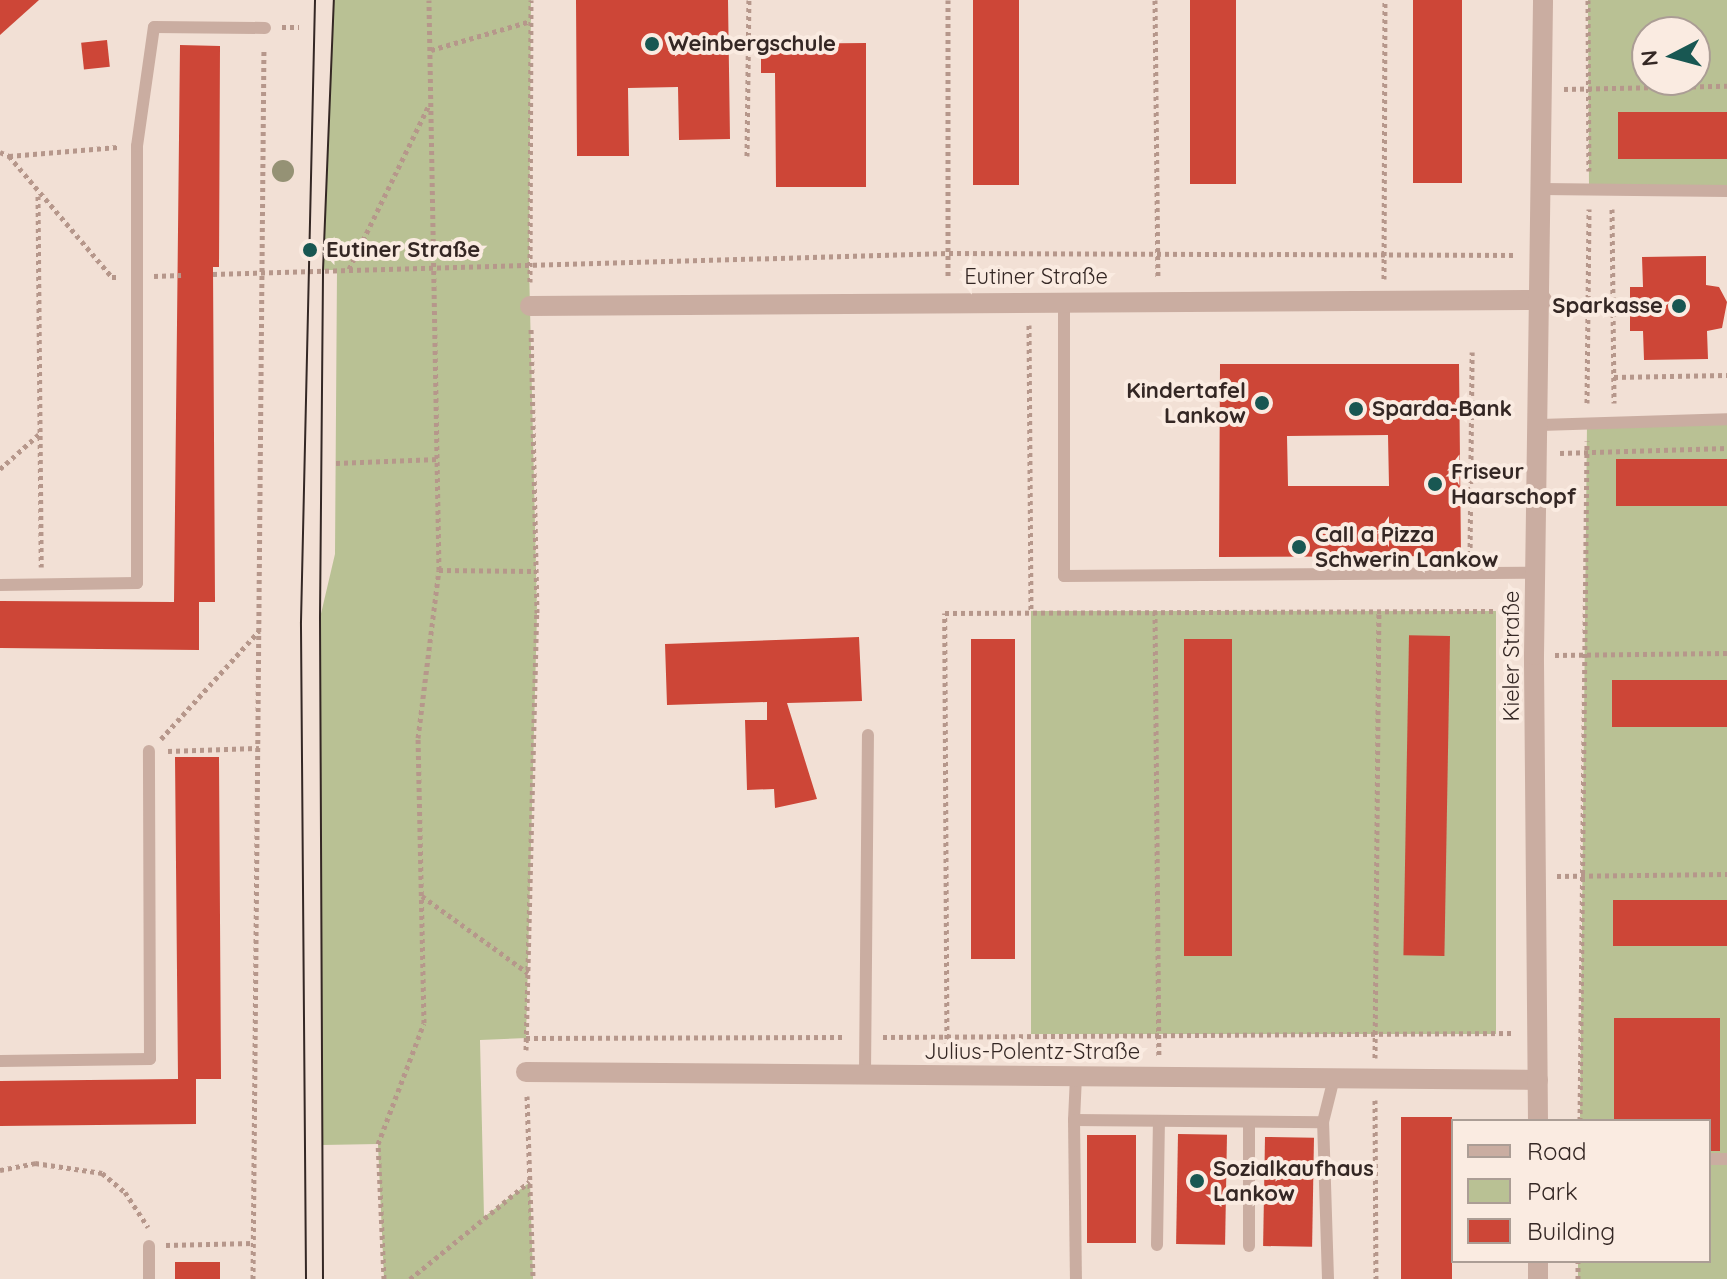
<!DOCTYPE html>
<html>
<head>
<meta charset="utf-8">
<style>
	body { margin:0 }
	#map { position:relative; width:1727px; height:1279px; overflow:hidden; background:#f2e0d5; font-family:Quicksand,sans-serif }
	div>[style] { position:absolute }
	.green>* { inset:0; background:#b9c194; transform-origin:0 0 }
	.building>* { inset:0; background:#cd4637; transform-origin:0 0 }
	.path>* { height:5px; margin-top:-2.5px; transform-origin:0; background:repeating-linear-gradient(90deg,#b6978b 0 4px,transparent 0 8px) }
	.lane>* { height:12px; margin:-6px; padding:0 6px; transform-origin:6px; border-radius:6px; background:#caada1 }
	.street>* { height:20px; margin:-10px; padding:0 10px; transform-origin:10px; border-radius:10px; background:#caada1 }
	.tram>* { height:2px; margin:-1px; padding:0 1px; transform-origin:1px; border-radius:1px; background:#342724 }
	.trees>* { width:22px; height:22px; margin:-11px; border-radius:50%; background:#959275 }
	.dots>* { width:22px; height:22px; translate:-50% -50%; box-sizing:border-box; border:4px solid #faebe1; border-radius:50% }
	span { translate:-50% -50%; white-space:nowrap; text-align:center; line-height:1.15; -webkit-text-stroke:8px #faebe1; paint-order:stroke }
	.poi-label { font-size:22px; color:#342724; font-weight:700 }
	.left { translate:0 -50%; text-align:left }
	.right { translate:-100% -50%; text-align:right }
	.street-label { font-size:22px; color:#342724 }
	.legend { position:absolute; left:1451px; top:1119px; width:260px; height:144px; box-sizing:border-box; background:#faebe1; border:2px solid #ab9d95; margin:0; padding:10px 14px; list-style:none; font-size:24px; color:#342724 }
	.legend li { display:flex; align-items:center; gap:16px; height:40px }
	.legend b { width:40px; border:2px solid #ab9d95 }
	.north { position:absolute; left:1631px; top:16px; width:80px; height:80px; box-sizing:border-box; background:#faebe1; border:2px solid #ab9d95; border-radius:50%; rotate:264deg; font-size:22px; font-weight:700; line-height:32px; text-align:center; color:#342724 }
	.north::after { content:''; display:block; margin:auto; width:28px; height:36px; background:#185752; clip-path:polygon(50% 0,100% 100%,50% 72%,0 100%) }
</style>
</head>
<body>
<div id="map">
	<div class="green">
		<div style="clip-path:polygon(334px 0,531px 0,529px 265px,537px 613px,526px 1038px,480px 1040px,484px 1217px,530px 1182px,533px 1279px,384px 1279px,378px 1144px,322px 1145px,320px 618px,335px 554px,337px 270px,323px 270px)"></div>
		<div style="clip-path:polygon(evenodd,1588px 0,1727px 0,1727px 191px,1589px 188px,1588px 0,1647px 32px,1695px 32px,1695px 80px,1647px 80px,1647px 32px)"></div>
		<div style="clip-path:polygon(1727px 419px,1727px 1279px,1578px 1279px,1578px 1261px,1709px 1261px,1709px 1121px,1580px 1121px,1587px 424px)"></div>
		<div style="left:1496px;top:611px;width:423px;height:465px;rotate:90deg"></div>
	</div>
	<div class="building">
		<div style="clip-path:polygon(0 0,39px 0,0 35px)"></div>
		<div style="clip-path:polygon(576px 0,728px 0,730px 139px,679px 140px,678px 87px,628px 88px,629px 156px,577px 156px)"></div>
		<div style="left:973px;top:0;width:46px;height:185px"></div>
		<div style="left:1190px;top:0;width:46px;height:184px"></div>
		<div style="left:1413px;top:0;width:49px;height:183px"></div>
		<div style="left:107px;top:40px;width:27px;height:26px;rotate:84deg"></div>
		<div style="clip-path:polygon(866px 43px,866px 187px,776px 187px,775px 73px,761px 73px,761px 44px)"></div>
		<div style="clip-path:polygon(180px 45px,220px 46px,219px 267px,213px 267px,215px 602px,199px 602px,199px 650px,0 648px,0 601px,174px 602px)"></div>
		<div style="left:1727px;top:112px;width:47px;height:109px;rotate:90deg"></div>
		<div style="clip-path:polygon(1706px 256px,1706px 285px,1719px 287px,1727px 302px,1722px 328px,1707px 331px,1708px 359px,1644px 360px,1643px 331px,1630px 331px,1630px 287px,1643px 287px,1642px 257px)"></div>
		<div style="clip-path:polygon(evenodd,1220px 364px,1459px 364px,1461px 556px,1219px 557px,1220px 364px,1388px 435px,1389px 486px,1288px 486px,1287px 436px,1388px 435px)"></div>
		<div style="left:1727px;top:459px;width:47px;height:111px;rotate:90deg"></div>
		<div style="left:1450px;top:636px;width:320px;height:41px;rotate:91deg"></div>
		<div style="clip-path:polygon(859px 637px,862px 701px,787px 703px,817px 799px,775px 808px,774px 789px,747px 790px,745px 720px,767px 720px,767px 702px,667px 705px,665px 644px)"></div>
		<div style="left:971px;top:639px;width:44px;height:320px"></div>
		<div style="left:1184px;top:639px;width:48px;height:317px"></div>
		<div style="left:1612px;top:680px;width:115px;height:47px"></div>
		<div style="clip-path:polygon(175px 757px,219px 757px,221px 1079px,196px 1079px,196px 1124px,0 1126px,0 1081px,178px 1079px)"></div>
		<div style="left:1613px;top:900px;width:114px;height:46px"></div>
		<div style="clip-path:polygon(1614px 1018px,1720px 1018px,1720px 1151px,1709px 1151px,1709px 1121px,1614px 1121px)"></div>
		<div style="left:1401px;top:1117px;width:51px;height:162px"></div>
		<div style="left:1178px;top:1134px;width:49px;height:110px;rotate:1deg"></div>
		<div style="left:1087px;top:1135px;width:49px;height:108px"></div>
		<div style="left:1265px;top:1137px;width:49px;height:109px;rotate:1deg"></div>
		<div style="left:175px;top:1262px;width:45px;height:17px"></div>
	</div>
	<div class="path">
		<div style="left:948px;top:0;width:279px;rotate:90deg"></div>
		<div style="left:1155px;top:0;width:279px;rotate:89.4deg"></div>
		<div style="left:1588px;top:0;width:171px;rotate:89.7deg"></div>
		<div style="left:282px;top:27px;width:17px"></div>
		<div style="left:431px;top:50px;width:104px;rotate:-16.2deg"></div>
		<div style="left:1564px;top:89px;width:163px;rotate:-1.1deg"></div>
		<div style="left:0;top:152px;width:10px;rotate:24deg"></div>
		<div style="left:9px;top:156px;width:109px;rotate:-4.7deg"></div>
		<div style="left:9px;top:156px;width:159px;rotate:49.6deg"></div>
		<div style="left:112px;top:277px;width:8px"></div>
		<div style="left:747px;top:156px;width:156px;rotate:-89.3deg"></div>
		<div style="left:38px;top:196px;width:371px;rotate:89.5deg"></div>
		<div style="left:1612px;top:209px;width:194px;rotate:89.4deg"></div>
		<div style="left:349px;top:269px;width:182px;rotate:-64deg"></div>
		<div style="left:213px;top:274px;width:736px;rotate:-1.63deg"></div>
		<div style="left:949px;top:253px;width:568px;rotate:0.2deg"></div>
		<div style="left:154px;top:276px;width:27px;rotate:-2deg"></div>
		<div style="left:1384px;top:279px;width:279px;rotate:-89.8deg"></div>
		<div style="left:530px;top:282px;width:282px;rotate:-89.8deg"></div>
		<div style="left:1588px;top:309px;width:42px"></div>
		<div style="left:1029px;top:325px;width:287px;rotate:89.6deg"></div>
		<div style="left:1614px;top:377px;width:113px;rotate:-1deg"></div>
		<div style="left:1587px;top:403px;width:194px;rotate:-89.4deg"></div>
		<div style="left:1560px;top:453px;width:167px;rotate:-1.7deg"></div>
		<div style="left:336px;top:463px;width:102px;rotate:-2.2deg"></div>
		<div style="left:0;top:469px;width:52px;rotate:-41.9deg"></div>
		<div style="left:1470px;top:555px;width:203px;rotate:-89.4deg"></div>
		<div style="left:439px;top:570px;width:97px;rotate:0.6deg"></div>
		<div style="left:1155px;top:611px;width:445px;rotate:89.5deg"></div>
		<div style="left:1555px;top:655px;width:172px;rotate:-0.7deg"></div>
		<div style="left:161px;top:739px;width:146px;rotate:-47.8deg"></div>
		<div style="left:168px;top:751px;width:91px;rotate:-1.9deg"></div>
		<div style="left:1557px;top:876px;width:170px;rotate:-0.7deg"></div>
		<div style="left:422px;top:896px;width:131px;rotate:36deg"></div>
		<div style="left:883px;top:1037px;width:630px;rotate:-0.36deg"></div>
		<div style="left:526px;top:1038px;width:319px;rotate:-0.2deg"></div>
		<div style="left:526px;top:1050px;width:437px;rotate:-88.6deg"></div>
		<div style="left:537px;top:613px;width:285px;rotate:-91.2deg"></div>
		<div style="left:947px;top:1054px;width:441px;rotate:-90.3deg"></div>
		<div style="left:945px;top:613px;width:551px;rotate:-0.21deg"></div>
		<div style="left:1375px;top:1058px;width:447px;rotate:-89.5deg"></div>
		<div style="left:527px;top:1096px;width:183px;rotate:88.1deg"></div>
		<div style="left:1375px;top:1100px;width:179px;rotate:89.7deg"></div>
		<div style="left:1580px;top:1121px;width:680px;rotate:-89.41deg"></div>
		<div style="left:0;top:1170px;width:36px;rotate:-11deg"></div>
		<div style="left:35px;top:1163px;width:68px;rotate:8.5deg"></div>
		<div style="left:102px;top:1173px;width:30px;rotate:40deg"></div>
		<div style="left:125px;top:1192px;width:42px;rotate:56.7deg"></div>
		<div style="left:166px;top:1245px;width:87px;rotate:-1.3deg"></div>
		<div style="left:253px;top:1279px;width:1231px;rotate:-89.49deg"></div>
		<div style="left:384px;top:1279px;width:135px;rotate:-92.5deg"></div>
		<div style="left:378px;top:1144px;width:129px;rotate:-69.2deg"></div>
		<div style="left:424px;top:1023px;width:285px;rotate:-91.2deg"></div>
		<div style="left:418px;top:738px;width:169px;rotate:-82.9deg"></div>
		<div style="left:439px;top:570px;width:570px;rotate:-91.01deg"></div>
		<div style="left:410px;top:1279px;width:154px;rotate:-39.2deg"></div>
		<div style="left:1578px;top:1279px;width:18px;rotate:-90deg"></div>
	</div>
	<div class="lane">
		<div style="left:1542px;top:189px;width:185px;rotate:0.6deg"></div>
		<div style="left:1064px;top:301px;width:275px;rotate:90deg"></div>
		<div style="left:1064px;top:576px;width:472px;rotate:-0.4deg"></div>
		<div style="left:1540px;top:425px;width:187px;rotate:-1.8deg"></div>
		<div style="left:0;top:585px;width:137px;rotate:-0.8deg"></div>
		<div style="left:137px;top:583px;width:437px;rotate:-90deg"></div>
		<div style="left:137px;top:146px;width:120px;rotate:-81.9deg"></div>
		<div style="left:154px;top:27px;width:111px;rotate:0.5deg"></div>
		<div style="left:0;top:1061px;width:150px;rotate:-0.8deg"></div>
		<div style="left:150px;top:1059px;width:308px;rotate:-90.2deg"></div>
		<div style="left:865px;top:1074px;width:339px;rotate:-89.5deg"></div>
		<div style="left:1076px;top:1076px;width:44px;rotate:92.6deg"></div>
		<div style="left:1074px;top:1120px;width:249px;rotate:0.5deg"></div>
		<div style="left:1074px;top:1120px;width:159px;rotate:89.3deg"></div>
		<div style="left:1249px;top:1122px;width:124px;rotate:90deg"></div>
		<div style="left:1709px;top:1159px;width:18px"></div>
		<div style="left:1157px;top:1245px;width:124px;rotate:-89.1deg"></div>
		<div style="left:149px;top:1279px;width:33px;rotate:-90deg"></div>
		<div style="left:1328px;top:1279px;width:157px;rotate:-91.8deg"></div>
		<div style="left:1323px;top:1122px;width:45px;rotate:-76deg"></div>
	</div>
	<div class="street">
		<div style="left:530px;top:306px;width:1012px;rotate:-0.34deg"></div>
		<div style="left:526px;top:1072px;width:1012px;rotate:0.45deg"></div>
		<div style="left:1538px;top:1121px;width:466px;rotate:-90.5deg"></div>
		<div style="left:1534px;top:655px;width:655px;rotate:-89.21deg"></div>
		<div style="left:1538px;top:1261px;width:18px;rotate:90deg"></div>
	</div>
	<div class="tram">
		<div style="left:306px;top:1279px;width:657px;rotate:-90.44deg"></div>
		<div style="left:301px;top:622px;width:622px;rotate:-88.71deg"></div>
		<div style="left:323px;top:1279px;width:661px;rotate:-90.26deg"></div>
		<div style="left:320px;top:618px;width:348px;rotate:-89.5deg"></div>
		<div style="left:323px;top:270px;width:270px;rotate:-87.7deg"></div>
	</div>
	<div class="trees">
		<div style="left:283px;top:171px"></div>
	</div>
	<div class="dots">
		<div style="left:652px;top:44px;background:#185752"></div>
		<div style="left:310px;top:250px;background:#185752"></div>
		<div style="left:1679px;top:306px;background:#185752"></div>
		<div style="left:1262px;top:403px;background:#185752"></div>
		<div style="left:1356px;top:409px;background:#185752"></div>
		<div style="left:1435px;top:484px;background:#185752"></div>
		<div style="left:1299px;top:547px;background:#185752"></div>
		<div style="left:1197px;top:1181px;background:#185752"></div>
	</div>
	<div class="poi-label">
		<span class="left" style="left:668px;top:44px">Weinbergschule</span>
		<span class="left" style="left:326px;top:250px">Eutiner Straße</span>
		<span class="right" style="left:1663px;top:306px">Sparkasse</span>
		<span class="right" style="left:1246px;top:403px">Kindertafel<br>Lankow</span>
		<span class="left" style="left:1372px;top:409px">Sparda-Bank</span>
		<span class="left" style="left:1451px;top:484px">Friseur<br>Haarschopf</span>
		<span class="left" style="left:1315px;top:547px">Call a Pizza<br>Schwerin Lankow</span>
		<span class="left" style="left:1213px;top:1181px">Sozialkaufhaus<br>Lankow</span>
	</div>
	<div class="street-label">
		<span style="left:1036px;top:277px">Eutiner Straße</span>
		<span style="left:1512px;top:656px;rotate:-90deg">Kieler Straße</span>
		<span style="left:1032px;top:1052px">Julius-Polentz-Straße</span>
	</div>
	<ul class="legend">
	<li><b style="height:10px;background:#caada1"></b>Road</li>
	<li><b style="height:22px;background:#b9c194"></b>Park</li>
	<li><b style="height:22px;background:#cd4637"></b>Building</li>
	</ul>
	<div class="north">N</div>
</div>
</body>
</html>
